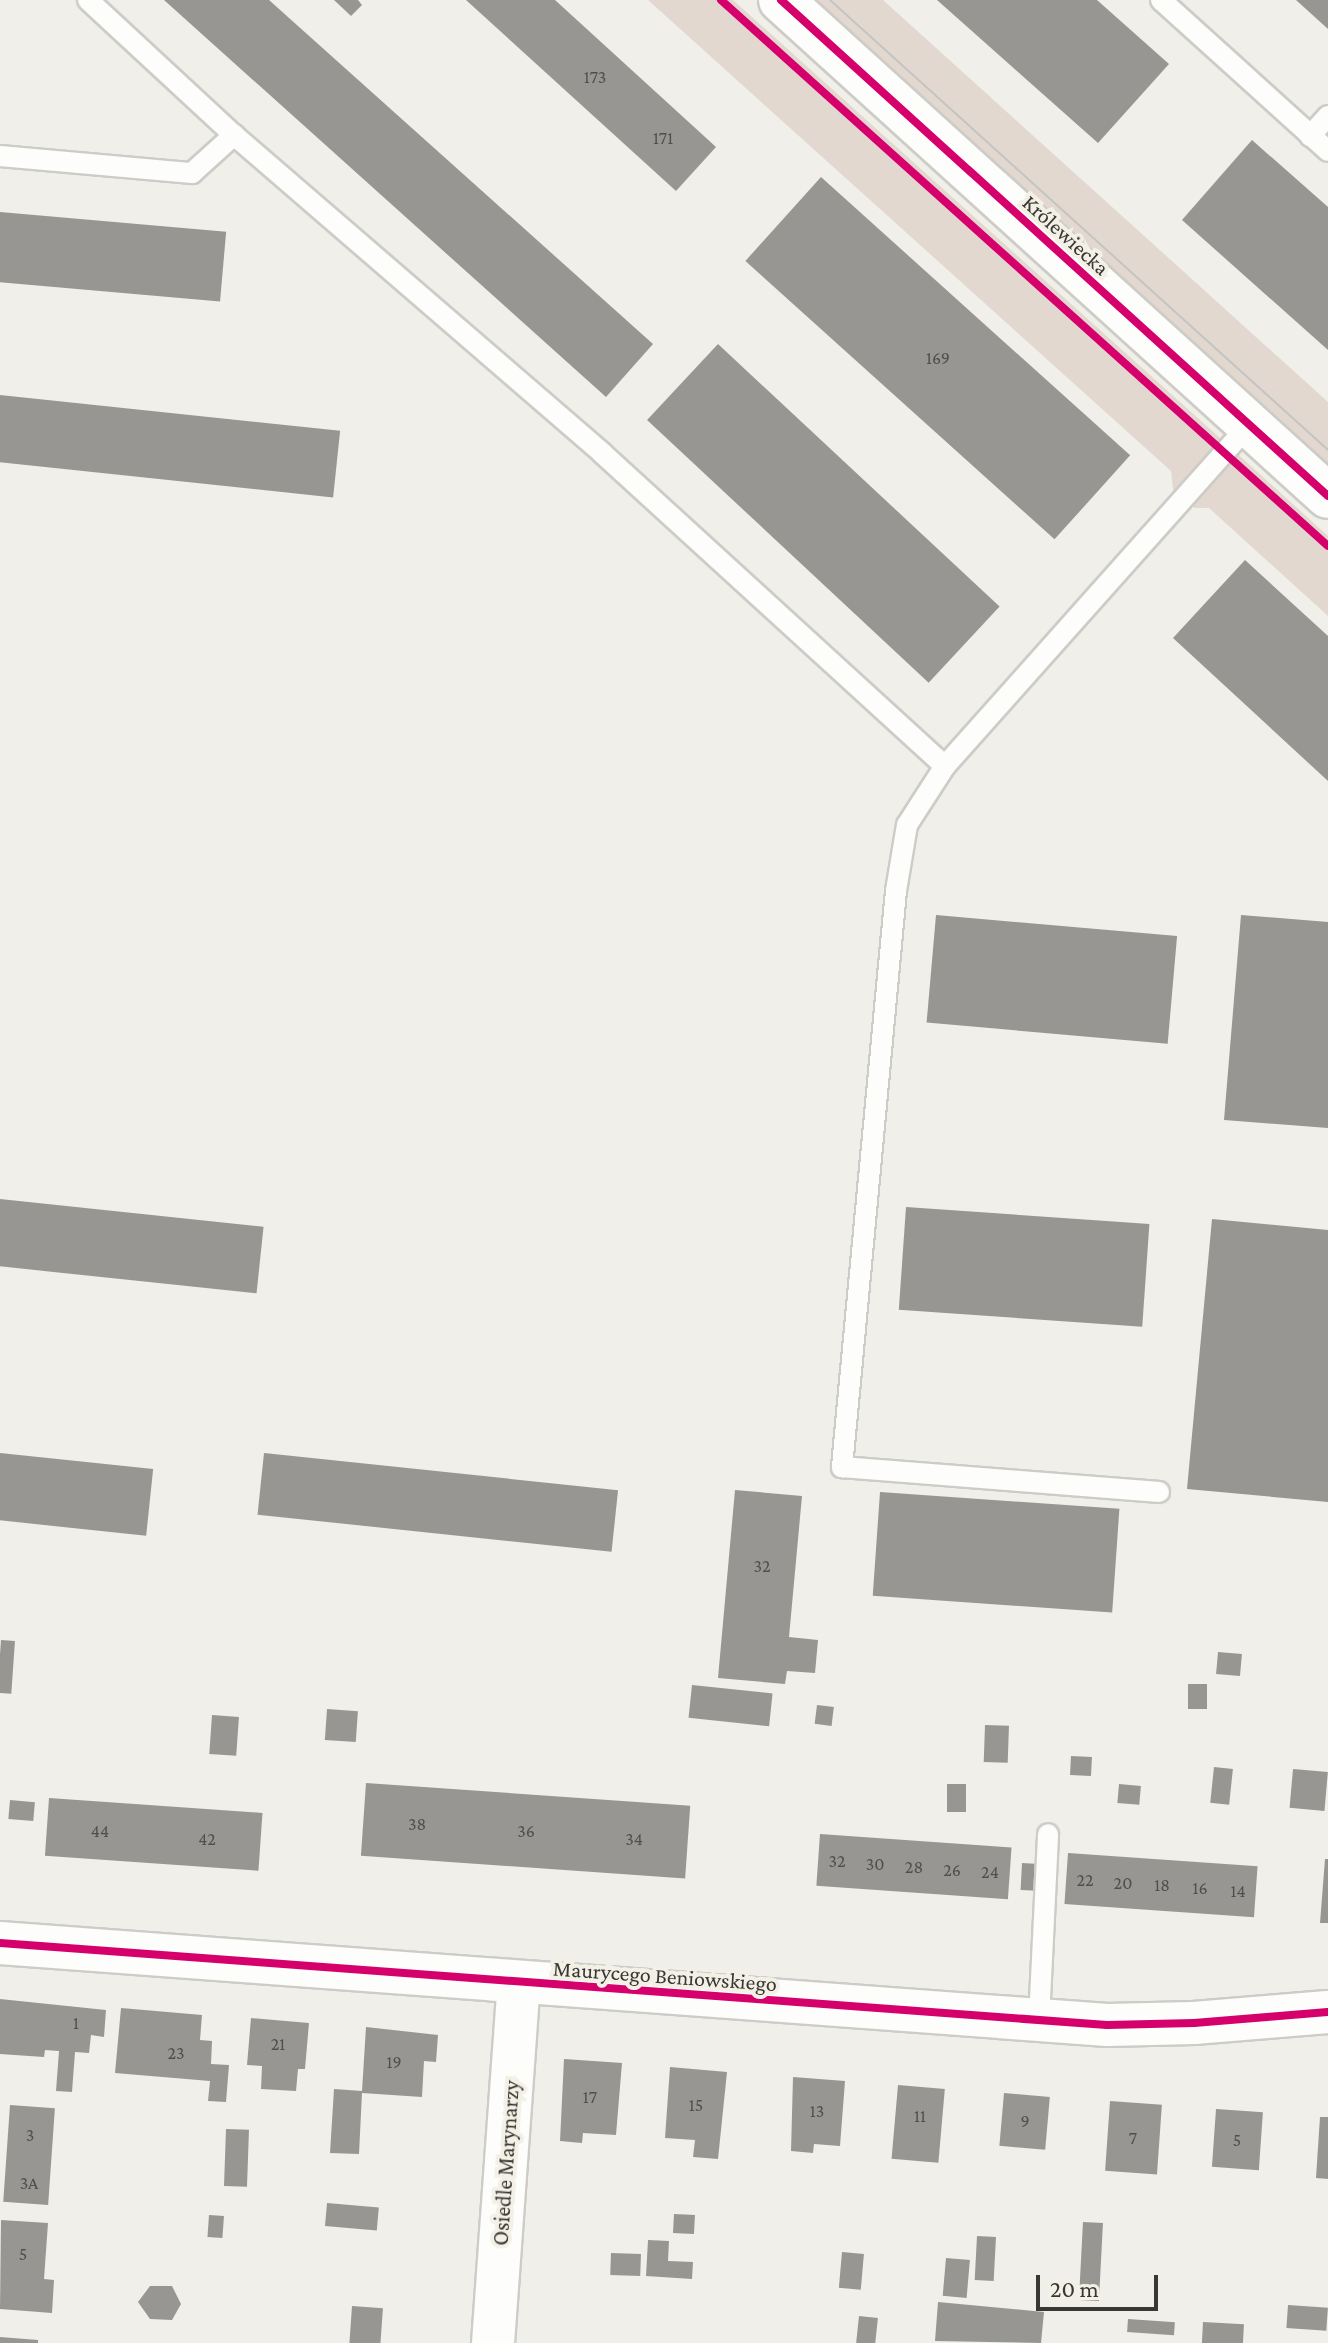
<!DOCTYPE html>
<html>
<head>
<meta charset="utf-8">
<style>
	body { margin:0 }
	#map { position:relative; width:1328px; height:2343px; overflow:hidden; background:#f0efe9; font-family:"Crimson Pro",serif }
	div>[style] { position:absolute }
	.green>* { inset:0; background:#e2d8cf }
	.building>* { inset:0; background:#989693; transform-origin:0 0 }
	.roads { filter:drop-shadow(2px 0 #cdccc7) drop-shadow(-2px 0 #cdccc7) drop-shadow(0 2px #cdccc7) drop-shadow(0 -2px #cdccc7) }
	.lane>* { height:20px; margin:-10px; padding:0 10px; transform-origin:10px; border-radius:10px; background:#fdfdfc }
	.street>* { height:42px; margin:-21px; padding:0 21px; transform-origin:21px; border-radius:21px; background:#fdfdfc }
	.secondary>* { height:44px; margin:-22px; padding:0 22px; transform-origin:22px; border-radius:22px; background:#fdfdfc }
	.tram>* { height:2px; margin:-1px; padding:0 1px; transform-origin:1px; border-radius:1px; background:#c4c4c3 }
	.cycleway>* { height:8px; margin:-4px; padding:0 4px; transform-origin:4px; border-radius:4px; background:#d6006c }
	span { translate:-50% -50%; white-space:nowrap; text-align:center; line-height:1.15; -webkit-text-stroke:8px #f3f0e6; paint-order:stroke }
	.number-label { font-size:18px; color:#504f4c }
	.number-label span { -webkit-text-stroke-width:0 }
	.street-label { font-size:22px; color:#383734 }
	.scale { position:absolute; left:1036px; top:2275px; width:122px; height:36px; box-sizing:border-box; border:4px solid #383734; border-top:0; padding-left:10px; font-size:24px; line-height:28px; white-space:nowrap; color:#383734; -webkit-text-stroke:6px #f3f0e6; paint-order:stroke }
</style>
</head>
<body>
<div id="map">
	<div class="green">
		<div style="clip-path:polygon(648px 0,733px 0,1230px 447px,1328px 536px,1328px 616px,1209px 508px,1195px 508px,1173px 489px,1171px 471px)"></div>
		<div style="clip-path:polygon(817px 0,883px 0,1328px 402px,1328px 464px)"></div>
	</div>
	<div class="building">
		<div style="clip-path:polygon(164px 0,269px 0,653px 344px,606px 397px)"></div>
		<div style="clip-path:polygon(334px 0,358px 0,362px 5px,351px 16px)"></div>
		<div style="clip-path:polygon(466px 0,555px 0,716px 147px,676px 191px)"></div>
		<div style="clip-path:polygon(937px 0,1097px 0,1169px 64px,1098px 143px)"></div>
		<div style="clip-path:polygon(1296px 0,1328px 0,1328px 29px)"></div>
		<div style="clip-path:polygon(1252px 140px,1328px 207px,1328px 350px,1182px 220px)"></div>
		<div style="left:821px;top:177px;width:416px;height:113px;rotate:42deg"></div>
		<div style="left:0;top:212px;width:227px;height:70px;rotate:5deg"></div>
		<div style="left:718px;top:344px;width:385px;height:104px;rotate:43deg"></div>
		<div style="left:0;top:395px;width:342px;height:67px;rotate:6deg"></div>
		<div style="clip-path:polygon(1245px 560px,1328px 636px,1328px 781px,1173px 638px)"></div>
		<div style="left:936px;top:915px;width:242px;height:108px;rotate:5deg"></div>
		<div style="clip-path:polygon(1241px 915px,1328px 922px,1328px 1128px,1224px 1120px)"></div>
		<div style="left:0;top:1199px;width:265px;height:67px;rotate:6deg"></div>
		<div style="left:906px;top:1207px;width:244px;height:103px;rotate:4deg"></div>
		<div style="clip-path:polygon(1212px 1219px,1328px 1230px,1328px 1502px,1187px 1489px)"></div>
		<div style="left:0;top:1453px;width:154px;height:67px;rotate:6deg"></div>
		<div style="left:264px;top:1453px;width:356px;height:62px;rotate:6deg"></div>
		<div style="clip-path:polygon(735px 1490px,802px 1496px,789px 1637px,818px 1640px,815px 1673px,787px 1671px,785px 1684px,718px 1678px)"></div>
		<div style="left:880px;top:1492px;width:240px;height:104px;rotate:4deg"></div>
		<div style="left:1px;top:1640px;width:14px;height:53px;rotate:4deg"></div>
		<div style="left:1218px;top:1652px;width:24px;height:22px;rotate:5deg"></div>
		<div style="left:1188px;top:1684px;width:19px;height:25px"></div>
		<div style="left:692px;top:1685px;width:81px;height:33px;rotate:6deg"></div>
		<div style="left:817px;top:1705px;width:17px;height:19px;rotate:7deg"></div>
		<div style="left:327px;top:1709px;width:31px;height:31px;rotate:4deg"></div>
		<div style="left:212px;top:1715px;width:27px;height:39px;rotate:4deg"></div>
		<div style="left:985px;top:1725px;width:24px;height:37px;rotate:2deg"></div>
		<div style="left:1071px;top:1756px;width:21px;height:19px;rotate:3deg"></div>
		<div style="left:1214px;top:1767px;width:19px;height:36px;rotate:6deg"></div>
		<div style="left:1293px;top:1769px;width:35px;height:39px;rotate:5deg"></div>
		<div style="left:366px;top:1783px;width:325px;height:73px;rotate:4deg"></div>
		<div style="left:947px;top:1784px;width:19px;height:28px"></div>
		<div style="left:1119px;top:1784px;width:22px;height:19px;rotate:5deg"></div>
		<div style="left:49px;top:1798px;width:214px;height:58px;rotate:4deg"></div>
		<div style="left:10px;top:1800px;width:25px;height:19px;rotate:5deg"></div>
		<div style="left:820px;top:1834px;width:192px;height:52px;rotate:4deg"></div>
		<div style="left:1068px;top:1853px;width:190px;height:51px;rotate:4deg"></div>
		<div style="clip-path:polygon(1325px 1859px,1328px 1859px,1328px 1923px,1320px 1923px)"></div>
		<div style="left:1022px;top:1863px;width:17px;height:27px;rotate:3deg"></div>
		<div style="clip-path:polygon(0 1999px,106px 2010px,104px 2037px,91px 2035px,89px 2053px,75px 2052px,72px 2092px,56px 2091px,59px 2051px,45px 2050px,44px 2057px,0 2054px)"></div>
		<div style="clip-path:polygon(121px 2008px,202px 2015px,200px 2040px,212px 2041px,211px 2064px,229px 2065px,226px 2102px,208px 2101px,210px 2081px,115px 2073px)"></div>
		<div style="clip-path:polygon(251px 2018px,309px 2023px,305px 2069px,298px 2069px,296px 2091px,261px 2089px,262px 2066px,247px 2065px)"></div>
		<div style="clip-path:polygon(366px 2027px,438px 2035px,436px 2062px,424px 2061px,422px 2097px,362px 2093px,359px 2154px,330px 2153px,334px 2089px,362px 2091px)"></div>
		<div style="clip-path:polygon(564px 2059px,622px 2063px,616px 2135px,583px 2133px,582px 2143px,560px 2141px)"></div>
		<div style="clip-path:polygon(670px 2067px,727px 2072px,718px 2159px,693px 2157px,695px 2140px,665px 2138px)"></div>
		<div style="clip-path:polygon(793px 2077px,845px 2081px,840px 2146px,814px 2144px,813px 2153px,791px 2151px)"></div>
		<div style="left:898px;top:2085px;width:47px;height:74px;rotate:5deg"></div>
		<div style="left:1004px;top:2093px;width:46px;height:53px;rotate:5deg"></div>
		<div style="left:1110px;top:2101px;width:52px;height:70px;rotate:4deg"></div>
		<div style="left:10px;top:2105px;width:45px;height:97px;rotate:4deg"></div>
		<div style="left:1216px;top:2109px;width:47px;height:58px;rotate:4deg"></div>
		<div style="clip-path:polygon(1320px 2117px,1328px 2117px,1328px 2179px,1316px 2178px)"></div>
		<div style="left:226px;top:2129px;width:23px;height:57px;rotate:2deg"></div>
		<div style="left:327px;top:2203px;width:52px;height:23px;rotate:5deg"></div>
		<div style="left:674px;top:2214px;width:21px;height:19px;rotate:3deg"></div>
		<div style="left:209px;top:2215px;width:15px;height:22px;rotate:4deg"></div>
		<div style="clip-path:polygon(1px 2220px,48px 2223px,44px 2279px,54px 2280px,52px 2313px,0 2309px)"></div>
		<div style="left:1083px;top:2222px;width:20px;height:78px;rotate:3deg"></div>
		<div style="left:977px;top:2236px;width:19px;height:44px;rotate:3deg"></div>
		<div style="clip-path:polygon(648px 2240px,669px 2241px,668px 2261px,693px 2262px,692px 2279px,646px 2276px)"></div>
		<div style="left:842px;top:2252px;width:22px;height:36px;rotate:5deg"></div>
		<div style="left:611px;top:2253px;width:30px;height:22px;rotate:2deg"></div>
		<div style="left:946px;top:2258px;width:24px;height:38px;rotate:5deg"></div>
		<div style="clip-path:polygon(150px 2286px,172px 2286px,181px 2304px,172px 2320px,150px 2319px,138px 2302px)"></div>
		<div style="clip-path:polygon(938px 2302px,1044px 2312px,1041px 2343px,935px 2341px)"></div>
		<div style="left:1288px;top:2305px;width:40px;height:23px;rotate:4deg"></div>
		<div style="left:352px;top:2306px;width:31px;height:37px;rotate:4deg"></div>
		<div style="left:859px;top:2316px;width:19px;height:27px;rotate:6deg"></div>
		<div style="left:1128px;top:2319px;width:47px;height:13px;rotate:4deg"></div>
		<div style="left:1203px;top:2322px;width:41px;height:21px;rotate:3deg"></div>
		<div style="clip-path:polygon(0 2337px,38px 2340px,38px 2343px,0 2343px)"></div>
	</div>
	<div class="roads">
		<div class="lane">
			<div style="left:88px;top:0;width:199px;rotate:42.8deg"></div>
			<div style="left:234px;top:135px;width:486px;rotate:40.8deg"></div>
			<div style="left:602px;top:453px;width:464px;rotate:42.4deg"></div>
			<div style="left:945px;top:766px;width:457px;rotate:-48.3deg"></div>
			<div style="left:1161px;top:0;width:225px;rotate:42.1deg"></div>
			<div style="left:1310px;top:136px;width:27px;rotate:-48deg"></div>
			<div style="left:0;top:156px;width:193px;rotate:5.1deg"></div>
			<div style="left:192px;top:173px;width:57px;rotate:-42.1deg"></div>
			<div style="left:945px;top:766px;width:70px;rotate:122.8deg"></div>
			<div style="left:907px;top:825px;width:67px;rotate:99.5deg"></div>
			<div style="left:896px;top:891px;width:579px;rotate:95.36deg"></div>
			<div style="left:842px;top:1467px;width:318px;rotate:4.5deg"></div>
			<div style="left:1039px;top:2020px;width:186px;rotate:-87.2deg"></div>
		</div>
		<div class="street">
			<div style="left:0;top:1943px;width:1110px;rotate:4.24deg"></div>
			<div style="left:1107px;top:2025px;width:87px;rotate:-1.3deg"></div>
			<div style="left:1194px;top:2023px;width:134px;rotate:-4.7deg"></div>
			<div style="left:493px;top:2343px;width:361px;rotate:-85.9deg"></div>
		</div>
		<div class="secondary">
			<div style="left:781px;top:0;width:738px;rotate:42.2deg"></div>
		</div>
	</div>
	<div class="tram">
		<div style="left:830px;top:0;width:671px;rotate:42.1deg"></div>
	</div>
	<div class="cycleway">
		<div style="left:721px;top:0;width:816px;rotate:41.97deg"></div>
		<div style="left:781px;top:0;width:738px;rotate:42.2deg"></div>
		<div style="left:0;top:1943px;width:1110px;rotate:4.24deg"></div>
		<div style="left:1107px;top:2025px;width:87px;rotate:-1.3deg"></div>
		<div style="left:1194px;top:2023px;width:134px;rotate:-4.7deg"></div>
	</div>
	<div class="number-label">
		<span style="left:595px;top:77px">173</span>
		<span style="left:663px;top:138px">171</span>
		<span style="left:938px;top:358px">169</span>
		<span style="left:762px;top:1566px">32</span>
		<span style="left:417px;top:1824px">38</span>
		<span style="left:100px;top:1831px">44</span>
		<span style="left:526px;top:1831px">36</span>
		<span style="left:207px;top:1839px">42</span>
		<span style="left:634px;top:1839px">34</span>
		<span style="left:837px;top:1861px">32</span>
		<span style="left:875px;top:1864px">30</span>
		<span style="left:914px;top:1867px">28</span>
		<span style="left:952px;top:1870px">26</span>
		<span style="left:990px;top:1872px">24</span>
		<span style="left:1085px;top:1880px">22</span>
		<span style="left:1123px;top:1883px">20</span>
		<span style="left:1162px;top:1885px">18</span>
		<span style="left:1200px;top:1888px">16</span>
		<span style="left:1238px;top:1891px">14</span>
		<span style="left:76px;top:2023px">1</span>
		<span style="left:278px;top:2044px">21</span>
		<span style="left:176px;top:2053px">23</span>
		<span style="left:394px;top:2062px">19</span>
		<span style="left:590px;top:2097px">17</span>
		<span style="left:696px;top:2105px">15</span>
		<span style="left:817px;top:2111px">13</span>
		<span style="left:920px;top:2116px">11</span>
		<span style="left:1025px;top:2121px">9</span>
		<span style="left:30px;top:2135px">3</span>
		<span style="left:1133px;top:2138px">7</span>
		<span style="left:1237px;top:2140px">5</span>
		<span style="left:29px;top:2183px">3A</span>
		<span style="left:23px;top:2254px">5</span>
	</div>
	<div class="street-label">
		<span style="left:1066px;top:235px;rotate:42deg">Królewiecka</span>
		<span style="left:665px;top:1976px;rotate:4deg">Maurycego Beniowskiego</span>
		<span style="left:506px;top:2163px;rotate:-86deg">Osiedle Marynarzy</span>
	</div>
	<div class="scale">20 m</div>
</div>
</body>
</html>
